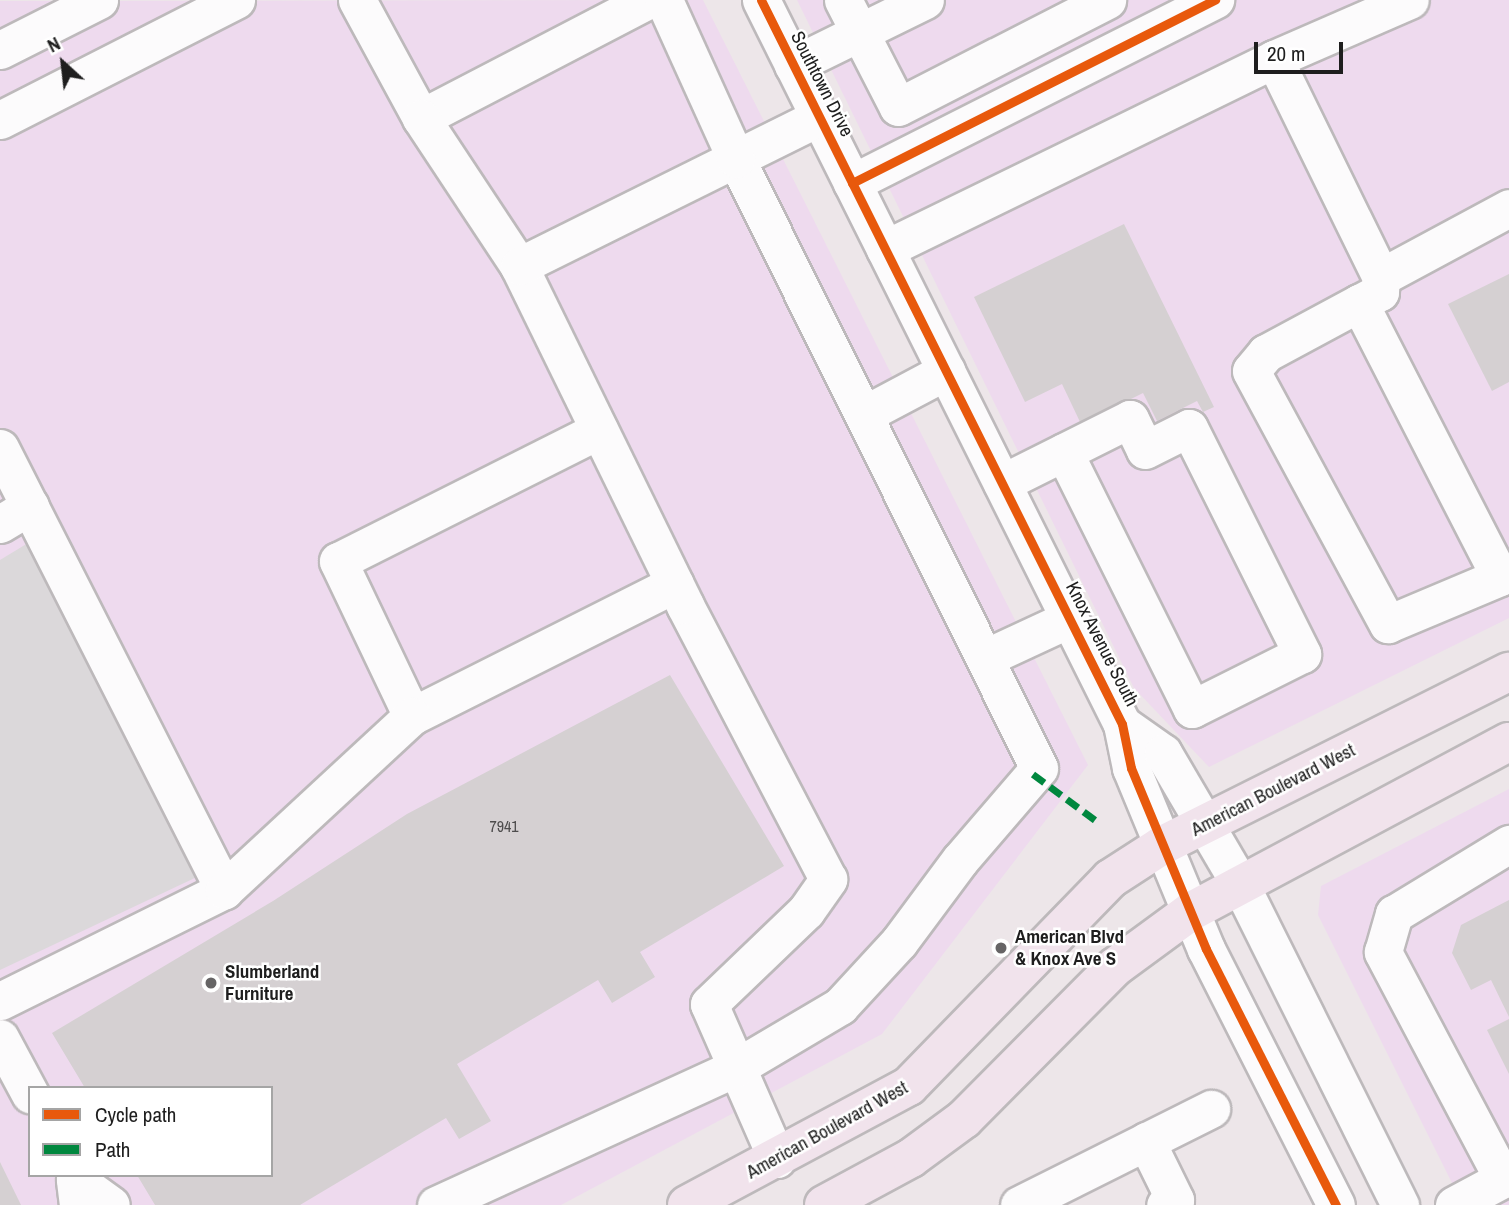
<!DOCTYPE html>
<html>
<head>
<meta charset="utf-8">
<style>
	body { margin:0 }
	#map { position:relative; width:1509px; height:1205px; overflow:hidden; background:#ede6e9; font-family:"Archivo Narrow",sans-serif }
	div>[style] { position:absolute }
	.commercial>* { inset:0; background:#eedaee }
	.parking>* { inset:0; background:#dbd8da }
	.building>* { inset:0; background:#d5d0d2 }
	.roads { filter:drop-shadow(2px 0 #bdb9bb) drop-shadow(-2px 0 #bdb9bb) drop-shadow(0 2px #bdb9bb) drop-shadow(0 -2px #bdb9bb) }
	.minor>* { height:37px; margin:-18.5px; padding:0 18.5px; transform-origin:18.5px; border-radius:18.5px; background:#fcfbfc }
	.major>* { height:38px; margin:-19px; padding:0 19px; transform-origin:19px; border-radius:19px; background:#f1e3ec }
	.quiet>* { height:7px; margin-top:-3.5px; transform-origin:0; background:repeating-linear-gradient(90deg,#00873e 0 14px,transparent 0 21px) }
	.cycleway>* { height:9px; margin:-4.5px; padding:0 4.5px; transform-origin:4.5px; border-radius:4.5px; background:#e8590c }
	.dots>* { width:19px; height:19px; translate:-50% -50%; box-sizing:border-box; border:4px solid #fff; border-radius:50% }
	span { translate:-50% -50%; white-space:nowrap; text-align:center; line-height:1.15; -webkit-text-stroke:5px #fff; paint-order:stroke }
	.number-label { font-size:16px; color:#4e4c4d }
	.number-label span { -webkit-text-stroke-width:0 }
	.street-label { font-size:19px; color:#1e1e1e }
	.poi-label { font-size:19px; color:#1e1e1e; font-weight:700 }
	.left { translate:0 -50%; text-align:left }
	.legend { position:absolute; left:28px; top:1086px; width:245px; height:91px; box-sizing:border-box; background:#fff; border:2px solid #a5a5a5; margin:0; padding:9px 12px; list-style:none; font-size:21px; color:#1e1e1e }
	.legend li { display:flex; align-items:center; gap:14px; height:35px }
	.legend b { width:35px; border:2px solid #a5a5a5 }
	.north { position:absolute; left:28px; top:28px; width:70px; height:70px; -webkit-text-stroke:5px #fff; paint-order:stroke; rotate:333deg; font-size:19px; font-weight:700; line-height:28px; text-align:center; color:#1e1e1e }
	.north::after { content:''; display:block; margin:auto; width:24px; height:32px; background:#1e1e1e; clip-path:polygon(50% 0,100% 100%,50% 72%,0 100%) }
	.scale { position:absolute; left:1254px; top:42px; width:89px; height:32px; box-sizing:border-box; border:4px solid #1e1e1e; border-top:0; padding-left:9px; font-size:21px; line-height:24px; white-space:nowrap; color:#1e1e1e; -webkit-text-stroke:5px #fff; paint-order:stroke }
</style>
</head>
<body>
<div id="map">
	<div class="commercial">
		<div style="clip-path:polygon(evenodd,703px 0,1088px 765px,882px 1034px,561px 1205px,0 1205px,0 1px,703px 0,30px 1088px,271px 1088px,271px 1175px,30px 1175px,30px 1088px)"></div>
		<div style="clip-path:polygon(797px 0,1509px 0,1509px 618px,1209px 767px,1134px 688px)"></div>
		<div style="clip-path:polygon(1509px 789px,1509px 1205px,1463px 1205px,1318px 915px,1321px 886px)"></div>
	</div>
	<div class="parking">
		<div style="clip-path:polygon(28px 543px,199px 876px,0 970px,0 560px)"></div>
	</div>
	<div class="building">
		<div style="clip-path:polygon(1124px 224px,1214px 407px,1203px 412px,1197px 401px,1157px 421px,1143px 393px,1081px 424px,1062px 384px,1025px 402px,974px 297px)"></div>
		<div style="clip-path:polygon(1509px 274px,1509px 382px,1492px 391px,1448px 304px)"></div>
		<div style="clip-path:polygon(670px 675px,784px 866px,640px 952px,655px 977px,612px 1003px,598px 980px,457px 1064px,491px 1121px,459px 1139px,446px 1118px,300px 1205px,155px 1205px,137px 1175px,271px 1175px,271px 1088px,85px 1088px,52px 1033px,273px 901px,407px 814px)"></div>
		<div style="clip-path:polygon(1509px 900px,1509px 1017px,1491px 980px,1471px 990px,1452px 953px,1461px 925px)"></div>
		<div style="clip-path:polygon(1509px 1019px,1509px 1074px,1487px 1030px)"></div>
		<div style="clip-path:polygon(0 1162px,21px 1205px,0 1205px)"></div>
	</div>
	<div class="roads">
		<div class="minor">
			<div style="left:357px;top:0;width:134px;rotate:61.5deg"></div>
			<div style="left:421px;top:118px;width:256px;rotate:-27.5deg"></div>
			<div style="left:761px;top:0;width:809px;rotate:63.5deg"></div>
			<div style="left:1122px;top:724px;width:45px;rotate:78.4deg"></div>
			<div style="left:1131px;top:768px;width:196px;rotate:67.5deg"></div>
			<div style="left:1206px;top:949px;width:287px;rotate:63.1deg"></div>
			<div style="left:843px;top:0;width:120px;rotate:62.8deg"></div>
			<div style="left:898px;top:107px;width:235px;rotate:-27.1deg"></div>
			<div style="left:0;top:50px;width:111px;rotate:-26.8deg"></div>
			<div style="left:1274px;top:59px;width:148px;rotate:-23.5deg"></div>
			<div style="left:793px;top:65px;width:147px;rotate:-26.2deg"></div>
			<div style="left:421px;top:118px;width:178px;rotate:56.5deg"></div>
			<div style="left:0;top:120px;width:265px;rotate:-27deg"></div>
			<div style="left:852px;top:183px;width:407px;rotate:-26.8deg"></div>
			<div style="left:885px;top:249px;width:433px;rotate:-26deg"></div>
			<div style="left:1274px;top:59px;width:243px;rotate:63.9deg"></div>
			<div style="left:1381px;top:277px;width:15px;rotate:94deg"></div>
			<div style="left:1380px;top:292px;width:24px;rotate:152deg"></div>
			<div style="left:1359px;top:303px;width:106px;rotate:151.7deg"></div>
			<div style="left:1266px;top:353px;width:23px;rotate:130deg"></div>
			<div style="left:1251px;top:371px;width:288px;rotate:61.6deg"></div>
			<div style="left:1388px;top:624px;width:121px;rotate:-22.8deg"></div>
			<div style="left:1500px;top:577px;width:308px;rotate:-117.2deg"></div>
			<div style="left:1381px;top:277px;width:145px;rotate:-28.3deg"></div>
			<div style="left:865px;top:414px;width:92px;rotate:-28deg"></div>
			<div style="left:599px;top:430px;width:292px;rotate:153.3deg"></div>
			<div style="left:338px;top:561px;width:172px;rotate:64.5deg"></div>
			<div style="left:412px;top:716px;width:294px;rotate:-26.7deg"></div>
			<div style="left:0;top:448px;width:496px;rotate:63.1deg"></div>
			<div style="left:224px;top:890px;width:250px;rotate:153.6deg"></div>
			<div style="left:1002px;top:483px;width:143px;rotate:-26.6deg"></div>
			<div style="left:1130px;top:419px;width:34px;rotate:64deg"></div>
			<div style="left:1145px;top:450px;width:49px;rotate:-26.6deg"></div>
			<div style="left:1189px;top:428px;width:253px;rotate:63.4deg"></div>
			<div style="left:1302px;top:654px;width:123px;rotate:153.4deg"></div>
			<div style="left:1192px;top:709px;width:287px;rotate:-116.5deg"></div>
			<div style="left:0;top:524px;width:35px;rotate:-31deg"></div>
			<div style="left:985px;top:658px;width:93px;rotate:-24.9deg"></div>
			<div style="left:1122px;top:724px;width:50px;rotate:35.3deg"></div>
			<div style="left:1163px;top:753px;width:152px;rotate:59.6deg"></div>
			<div style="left:1240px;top:884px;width:359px;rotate:63.5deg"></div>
			<div style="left:224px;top:890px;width:256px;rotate:-42.8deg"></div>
			<div style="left:0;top:1038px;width:64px;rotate:61.8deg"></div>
			<div style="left:1146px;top:1141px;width:66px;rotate:63.8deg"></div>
			<div style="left:1175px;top:1200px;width:11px;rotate:153deg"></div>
			<div style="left:777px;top:1159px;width:169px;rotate:-113.7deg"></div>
			<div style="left:709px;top:1004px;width:134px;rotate:-43.8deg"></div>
			<div style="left:806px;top:911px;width:39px;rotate:-55deg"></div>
			<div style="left:828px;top:879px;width:309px;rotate:-117.6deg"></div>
			<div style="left:685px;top:605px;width:377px;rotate:-116.1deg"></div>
			<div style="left:519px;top:266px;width:335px;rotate:-26.4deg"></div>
			<div style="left:78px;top:1205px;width:26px;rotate:-97deg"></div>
			<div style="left:75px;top:1179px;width:44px;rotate:35.8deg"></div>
			<div style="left:436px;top:1205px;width:331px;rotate:-24.6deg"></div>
			<div style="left:737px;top:1067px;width:120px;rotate:-30.6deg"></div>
			<div style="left:840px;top:1006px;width:87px;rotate:-47.3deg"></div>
			<div style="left:899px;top:942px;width:102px;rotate:-53.4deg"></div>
			<div style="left:960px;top:860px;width:121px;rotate:-49.3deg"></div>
			<div style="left:1039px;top:768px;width:680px;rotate:-116.45deg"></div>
			<div style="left:736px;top:159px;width:175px;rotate:-114.4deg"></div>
			<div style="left:1019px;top:1205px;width:215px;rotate:-26.6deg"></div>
			<div style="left:1454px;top:1205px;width:55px;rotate:-28deg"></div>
			<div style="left:1503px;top:1179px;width:257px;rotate:-117.9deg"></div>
			<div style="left:1383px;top:952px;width:40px;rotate:-74deg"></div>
			<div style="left:1394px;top:914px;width:135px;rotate:-31.3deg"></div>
		</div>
		<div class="major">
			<div style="left:687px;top:1205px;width:252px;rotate:-28.2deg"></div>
			<div style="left:909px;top:1086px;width:289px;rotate:-45.8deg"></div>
			<div style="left:1110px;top:879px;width:61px;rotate:-32.9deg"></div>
			<div style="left:1161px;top:846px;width:389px;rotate:-26.6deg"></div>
			<div style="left:824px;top:1205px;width:99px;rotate:-28.4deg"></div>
			<div style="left:911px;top:1158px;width:66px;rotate:-36.3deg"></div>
			<div style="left:964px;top:1119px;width:214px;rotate:-45.2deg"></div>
			<div style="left:1115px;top:967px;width:93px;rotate:-36.3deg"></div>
			<div style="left:1190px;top:912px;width:361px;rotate:-28.1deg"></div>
		</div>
	</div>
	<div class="quiet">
		<div style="left:1033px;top:774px;width:81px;rotate:36.4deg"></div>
	</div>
	<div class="cycleway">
		<div style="left:761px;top:0;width:809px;rotate:63.5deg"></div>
		<div style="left:1122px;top:724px;width:45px;rotate:78.4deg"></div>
		<div style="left:1131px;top:768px;width:196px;rotate:67.5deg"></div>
		<div style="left:1206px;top:949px;width:287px;rotate:63.1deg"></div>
		<div style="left:852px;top:183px;width:407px;rotate:-26.8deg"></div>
	</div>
	<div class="dots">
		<div style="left:1001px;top:948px;background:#666465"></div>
		<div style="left:211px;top:983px;background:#666465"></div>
	</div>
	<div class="number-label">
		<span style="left:504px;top:826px">7941</span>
	</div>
	<div class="street-label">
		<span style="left:822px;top:84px;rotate:63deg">Southtown Drive</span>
		<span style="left:1102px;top:644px;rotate:63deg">Knox Avenue South</span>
		<span style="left:1273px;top:790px;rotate:-27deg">American Boulevard West</span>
		<span style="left:827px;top:1130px;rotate:-29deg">American Boulevard West</span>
	</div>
	<div class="poi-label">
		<span class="left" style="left:1015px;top:948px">American Blvd<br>&amp; Knox Ave S</span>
		<span class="left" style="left:225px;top:983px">Slumberland<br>Furniture</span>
	</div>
	<ul class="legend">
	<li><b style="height:9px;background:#e8590c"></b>Cycle path</li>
	<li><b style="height:9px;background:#00873e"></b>Path</li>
	</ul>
	<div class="north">N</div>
	<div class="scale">20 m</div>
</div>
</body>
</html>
